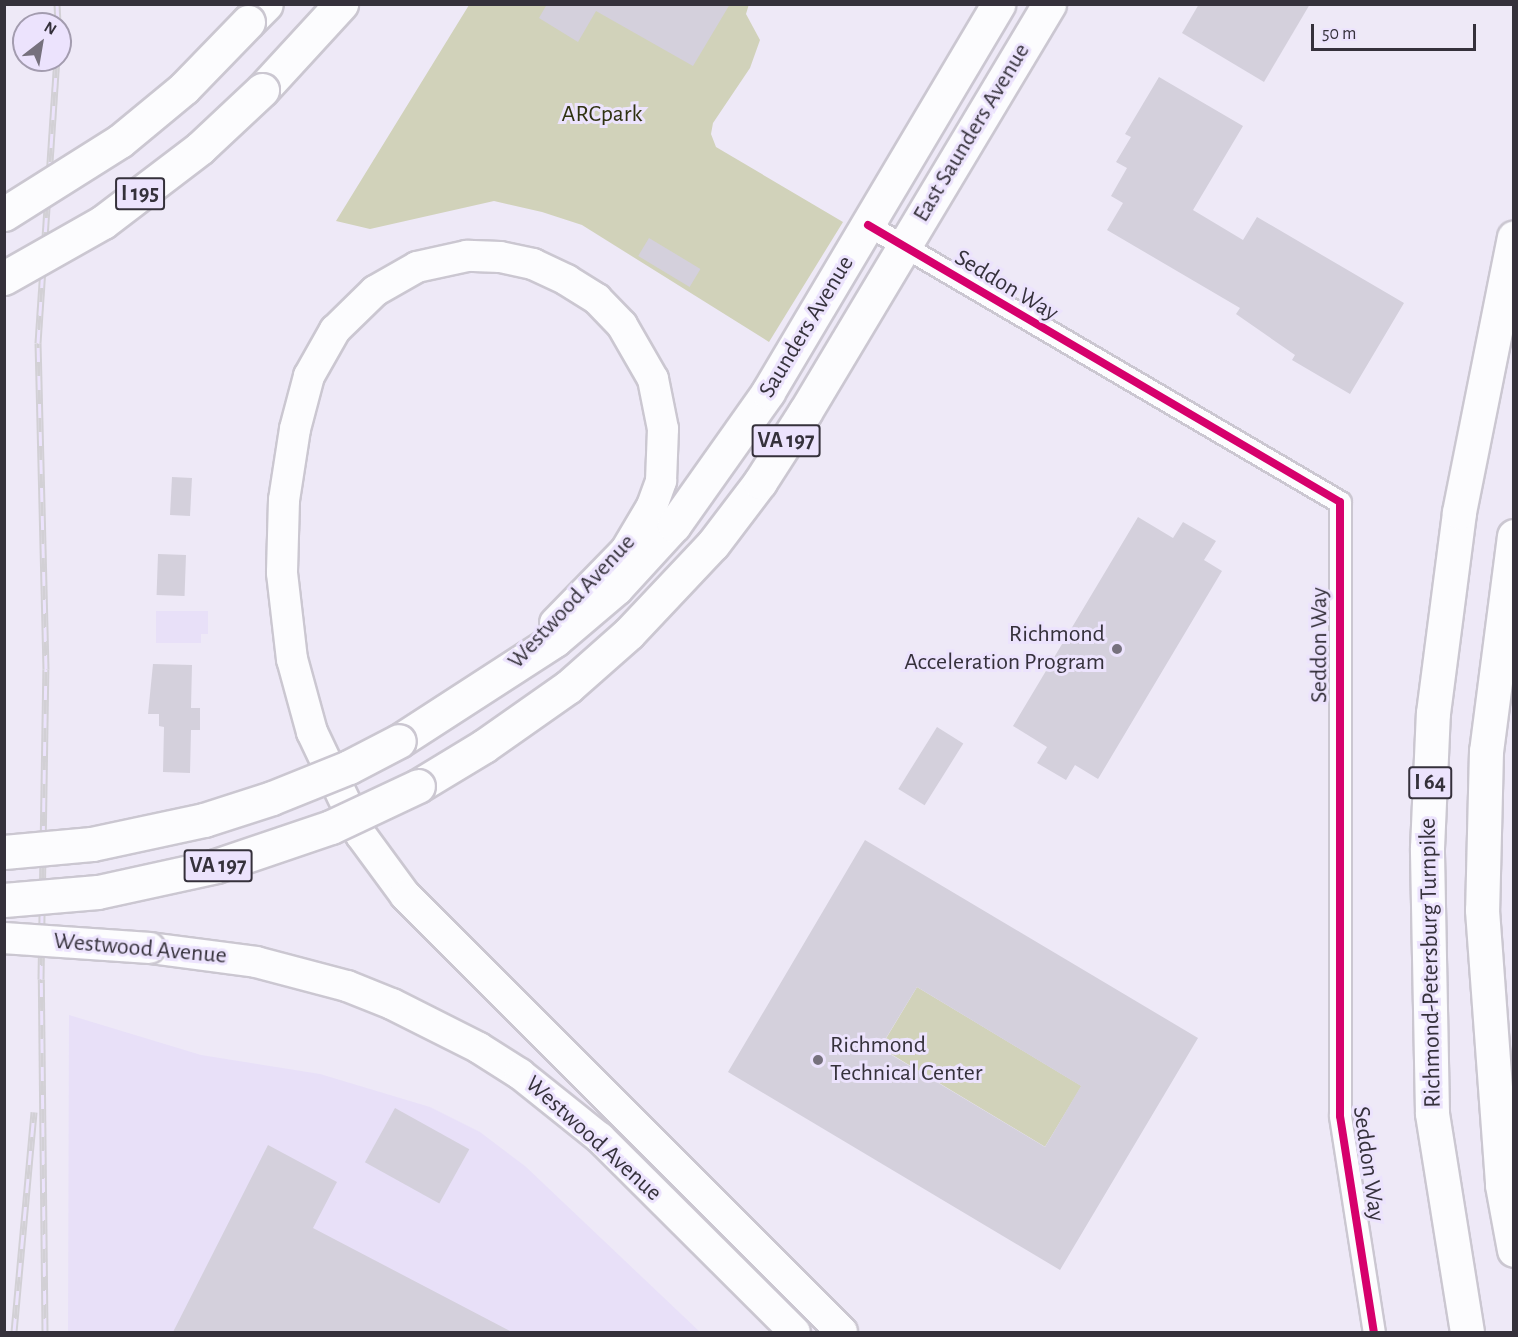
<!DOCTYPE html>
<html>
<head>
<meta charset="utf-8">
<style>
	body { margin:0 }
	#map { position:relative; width:1518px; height:1337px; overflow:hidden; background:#eee9f7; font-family:"Alegreya Sans",sans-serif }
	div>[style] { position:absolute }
	.built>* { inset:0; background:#e8e0f8 }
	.green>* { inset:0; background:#d1d2ba; transform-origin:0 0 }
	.building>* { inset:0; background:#d4d0dc; transform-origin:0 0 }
	.roads { filter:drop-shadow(2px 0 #cbc7d1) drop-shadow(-2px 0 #cbc7d1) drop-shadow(0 2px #cbc7d1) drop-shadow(0 -2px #cbc7d1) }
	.minor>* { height:21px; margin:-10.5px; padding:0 10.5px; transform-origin:10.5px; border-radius:10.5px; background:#fcfcfe }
	.secondary>* { height:30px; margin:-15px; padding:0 15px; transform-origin:15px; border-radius:15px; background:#fcfcfe }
	.primary>* { height:33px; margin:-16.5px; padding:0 16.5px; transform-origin:16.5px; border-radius:16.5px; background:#fcfcfe }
	.motorway>* { height:33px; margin:-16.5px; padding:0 16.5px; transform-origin:16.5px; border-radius:16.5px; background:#fcfcfe }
	.rail>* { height:7px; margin-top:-3.5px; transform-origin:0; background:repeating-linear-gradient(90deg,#ece3fd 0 14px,#d2d0d5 0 28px); box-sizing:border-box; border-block:2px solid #d2d0d5 }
	.bridges { filter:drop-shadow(2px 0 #cbc7d1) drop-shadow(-2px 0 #cbc7d1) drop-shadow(0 2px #cbc7d1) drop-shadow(0 -2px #cbc7d1) }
	.secondary-bridge>* { height:30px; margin:-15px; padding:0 15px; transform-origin:15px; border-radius:15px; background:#fcfcfe }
	.primary-bridge>* { height:33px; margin:-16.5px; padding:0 16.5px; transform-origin:16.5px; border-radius:16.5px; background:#fcfcfe }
	.motorway-bridge>* { height:33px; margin:-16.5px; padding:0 16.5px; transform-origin:16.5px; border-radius:16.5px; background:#fcfcfe }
	.cycleway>* { height:8px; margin:-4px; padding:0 4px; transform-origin:4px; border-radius:4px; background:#d6006c }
	.dots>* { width:16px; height:16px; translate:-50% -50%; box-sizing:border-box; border:3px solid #ece3fd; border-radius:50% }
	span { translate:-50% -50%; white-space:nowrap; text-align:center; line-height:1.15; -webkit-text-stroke:6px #ece3fd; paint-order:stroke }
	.shield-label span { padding:2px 4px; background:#ece3fd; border:2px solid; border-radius:4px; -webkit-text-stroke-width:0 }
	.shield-label { font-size:22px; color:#35313b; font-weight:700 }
	.park-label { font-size:24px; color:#2f3211 }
	.street-label { font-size:24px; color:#35313b }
	.poi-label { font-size:24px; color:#35313b }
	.right { translate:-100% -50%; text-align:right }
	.left { translate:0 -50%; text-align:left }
	.frame { position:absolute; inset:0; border:6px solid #35313b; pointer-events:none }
	.north { position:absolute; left:12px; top:12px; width:60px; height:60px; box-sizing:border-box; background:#ece3fd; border:2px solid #a39caf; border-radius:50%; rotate:31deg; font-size:16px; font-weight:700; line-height:24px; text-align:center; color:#35313b }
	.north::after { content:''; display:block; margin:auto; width:21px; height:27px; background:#76717d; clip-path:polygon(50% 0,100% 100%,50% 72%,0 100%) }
	.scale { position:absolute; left:1311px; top:24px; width:165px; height:27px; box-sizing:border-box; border:3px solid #35313b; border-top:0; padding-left:8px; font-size:18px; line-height:21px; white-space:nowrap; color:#35313b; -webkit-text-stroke:4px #ece3fd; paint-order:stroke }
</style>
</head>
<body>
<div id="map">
	<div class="built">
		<div style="clip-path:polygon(156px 611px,208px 611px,208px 634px,201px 634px,201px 643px,156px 643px)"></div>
		<div style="clip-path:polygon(69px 1015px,201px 1055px,320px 1074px,430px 1107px,480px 1132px,525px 1166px,700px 1332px,68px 1332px)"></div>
	</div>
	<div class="green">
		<div style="clip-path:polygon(749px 4px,746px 14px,760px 40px,750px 68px,713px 123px,711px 134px,716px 147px,843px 222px,769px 342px,582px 225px,542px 212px,494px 201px,370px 229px,336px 221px,469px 5px)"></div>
		<div style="left:917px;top:987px;width:192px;height:71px;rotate:31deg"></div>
	</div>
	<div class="building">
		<div style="clip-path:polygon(547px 4px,730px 4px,693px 66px,596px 11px,578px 42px,539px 18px)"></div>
		<div style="clip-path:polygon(1199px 4px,1310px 4px,1264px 82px,1182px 33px)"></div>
		<div style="clip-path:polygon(1159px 77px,1243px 126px,1193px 210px,1243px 240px,1257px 217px,1404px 303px,1350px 394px,1292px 360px,1295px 355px,1236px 314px,1240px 308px,1107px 230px,1123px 203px,1111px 196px,1127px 168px,1116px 162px,1131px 137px,1125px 134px)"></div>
		<div style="left:649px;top:238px;width:60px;height:21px;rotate:31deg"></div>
		<div style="left:172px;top:477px;width:20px;height:38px;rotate:3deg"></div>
		<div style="clip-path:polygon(1138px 517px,1173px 538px,1183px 522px,1216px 541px,1204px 560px,1222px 571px,1098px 779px,1075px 765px,1066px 780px,1037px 763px,1047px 747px,1013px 726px)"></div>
		<div style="left:158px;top:554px;width:28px;height:41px;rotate:2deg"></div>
		<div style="clip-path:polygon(153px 664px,192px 665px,191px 708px,200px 708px,200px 730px,191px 730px,190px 773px,163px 772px,164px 727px,159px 726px,159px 714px,148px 714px)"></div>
		<div style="left:937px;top:727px;width:31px;height:73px;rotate:32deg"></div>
		<div style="clip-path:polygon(evenodd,865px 840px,1198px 1038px,1060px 1270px,728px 1072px,865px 840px,917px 987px,1081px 1086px,1045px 1147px,880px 1048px,917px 987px)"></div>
		<div style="left:395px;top:1108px;width:85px;height:62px;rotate:29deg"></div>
		<div style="clip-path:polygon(268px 1145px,337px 1182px,313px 1228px,512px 1332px,173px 1332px)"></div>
	</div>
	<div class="roads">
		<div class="minor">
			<div style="left:868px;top:225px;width:547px;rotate:30.41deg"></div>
			<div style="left:1340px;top:502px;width:614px;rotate:90deg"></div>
			<div style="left:1340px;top:1116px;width:219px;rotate:81.1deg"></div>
		</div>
		<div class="secondary">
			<div style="left:555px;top:623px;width:102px;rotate:-45.8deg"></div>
			<div style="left:626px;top:550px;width:51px;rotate:-59.4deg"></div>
			<div style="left:652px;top:506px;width:27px;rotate:-70deg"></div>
			<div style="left:661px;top:481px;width:52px;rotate:-87.8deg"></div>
			<div style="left:663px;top:429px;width:51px;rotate:-101.3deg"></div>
			<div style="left:653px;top:379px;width:62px;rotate:-119.9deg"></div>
			<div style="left:622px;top:325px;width:36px;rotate:-134deg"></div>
			<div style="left:597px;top:299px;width:36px;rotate:-148deg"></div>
			<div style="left:567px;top:280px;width:38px;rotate:-155deg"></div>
			<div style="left:533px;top:264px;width:34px;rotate:-168deg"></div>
			<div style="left:500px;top:257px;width:33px;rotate:-178deg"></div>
			<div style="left:467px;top:256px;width:51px;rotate:167.6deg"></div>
			<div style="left:417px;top:267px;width:48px;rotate:150.3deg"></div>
			<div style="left:375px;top:291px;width:56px;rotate:135.7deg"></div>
			<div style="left:335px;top:330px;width:53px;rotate:119.5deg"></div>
			<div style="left:309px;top:376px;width:55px;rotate:104.8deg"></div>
			<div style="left:295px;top:429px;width:72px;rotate:98.8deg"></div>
			<div style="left:284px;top:500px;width:73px;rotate:91.6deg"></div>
			<div style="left:282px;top:573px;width:87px;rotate:83.4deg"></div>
			<div style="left:292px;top:659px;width:76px;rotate:74.7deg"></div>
			<div style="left:312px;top:732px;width:114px;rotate:64.6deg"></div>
			<div style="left:361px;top:835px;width:74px;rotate:53.7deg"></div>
			<div style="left:405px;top:895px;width:618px;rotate:45deg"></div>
			<div style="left:150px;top:948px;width:107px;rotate:7.5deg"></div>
			<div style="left:256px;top:962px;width:94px;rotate:14.8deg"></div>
			<div style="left:347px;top:986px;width:48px;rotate:21.8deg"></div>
			<div style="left:392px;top:1004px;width:97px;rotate:26.8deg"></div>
			<div style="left:479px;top:1048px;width:49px;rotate:32.4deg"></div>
			<div style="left:520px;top:1074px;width:102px;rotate:38.7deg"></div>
			<div style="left:600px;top:1138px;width:275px;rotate:44.9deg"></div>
		</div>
		<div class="primary">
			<div style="left:399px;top:741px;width:186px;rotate:-32.9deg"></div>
			<div style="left:555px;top:640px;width:80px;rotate:-40.4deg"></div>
			<div style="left:616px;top:588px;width:86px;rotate:-47.4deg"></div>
			<div style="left:674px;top:525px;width:163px;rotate:-54.7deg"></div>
			<div style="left:768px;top:392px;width:451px;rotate:-59.3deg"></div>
			<div style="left:418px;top:786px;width:77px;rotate:-31.2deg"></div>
			<div style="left:484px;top:746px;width:103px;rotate:-35.1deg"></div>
			<div style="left:568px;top:687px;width:81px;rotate:-41.5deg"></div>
			<div style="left:629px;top:633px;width:122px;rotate:-46.7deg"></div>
			<div style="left:713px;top:544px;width:78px;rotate:-52.8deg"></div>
			<div style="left:760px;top:482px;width:83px;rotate:-57.3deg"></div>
			<div style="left:805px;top:412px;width:475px;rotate:-59.1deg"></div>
		</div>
		<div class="motorway">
			<div style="left:248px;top:22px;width:25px;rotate:-45deg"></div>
			<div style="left:262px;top:90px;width:117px;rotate:-47.4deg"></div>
			<div style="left:1514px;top:536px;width:217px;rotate:97.4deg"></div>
			<div style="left:1486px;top:751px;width:159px;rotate:91.4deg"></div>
			<div style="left:1482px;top:910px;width:276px;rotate:85.8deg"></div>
			<div style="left:1502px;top:1185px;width:66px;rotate:79.5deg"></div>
			<div style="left:1467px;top:1332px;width:222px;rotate:-99.1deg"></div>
			<div style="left:1432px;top:1113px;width:265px;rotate:-91.1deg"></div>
			<div style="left:1427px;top:848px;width:135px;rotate:-87.5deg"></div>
			<div style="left:1433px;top:713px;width:203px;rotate:-82.6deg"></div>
			<div style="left:1459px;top:512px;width:280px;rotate:-78.7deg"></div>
		</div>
	</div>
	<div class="rail">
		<div style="left:57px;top:4px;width:20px;rotate:87deg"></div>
		<div style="left:14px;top:1332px;width:221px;rotate:-84.8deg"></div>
		<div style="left:45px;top:1332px;width:353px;rotate:-90.6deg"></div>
		<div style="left:41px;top:979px;width:310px;rotate:-89.1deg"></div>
		<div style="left:46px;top:669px;width:326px;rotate:-91.4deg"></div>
		<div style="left:38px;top:343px;width:284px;rotate:-86.2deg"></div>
	</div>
	<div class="bridges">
		<div class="secondary-bridge">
			<div style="left:4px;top:938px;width:146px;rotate:3.9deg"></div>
		</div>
		<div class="primary-bridge">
			<div style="left:4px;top:852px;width:88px;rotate:-5.2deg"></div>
			<div style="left:92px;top:844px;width:115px;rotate:-12.1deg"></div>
			<div style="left:204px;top:820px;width:71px;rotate:-17.9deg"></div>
			<div style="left:272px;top:798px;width:83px;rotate:-21.9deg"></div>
			<div style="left:349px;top:767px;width:56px;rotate:-27.5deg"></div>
			<div style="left:4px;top:900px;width:94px;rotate:-4.9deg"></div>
			<div style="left:98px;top:892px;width:121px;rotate:-12.4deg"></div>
			<div style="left:216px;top:866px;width:121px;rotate:-18.7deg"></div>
			<div style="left:331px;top:827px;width:96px;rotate:-25.2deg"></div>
		</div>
		<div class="motorway-bridge">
			<div style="left:4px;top:214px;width:137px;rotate:-32.2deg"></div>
			<div style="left:120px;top:141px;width:83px;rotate:-39.6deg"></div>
			<div style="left:184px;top:88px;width:92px;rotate:-45.9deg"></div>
			<div style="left:4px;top:278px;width:114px;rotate:-29.5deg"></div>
			<div style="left:103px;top:222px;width:122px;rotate:-37.3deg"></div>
			<div style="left:200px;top:148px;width:85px;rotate:-43.1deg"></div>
		</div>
	</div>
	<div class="cycleway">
		<div style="left:868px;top:225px;width:547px;rotate:30.41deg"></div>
		<div style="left:1340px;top:502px;width:614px;rotate:90deg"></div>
		<div style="left:1340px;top:1116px;width:219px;rotate:81.1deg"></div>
	</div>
	<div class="dots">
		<div style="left:1117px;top:649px;background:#76717d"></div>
		<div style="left:818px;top:1060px;background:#76717d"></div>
	</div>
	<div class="shield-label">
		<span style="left:140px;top:194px">I 195</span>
		<span style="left:786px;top:441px">VA 197</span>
		<span style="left:1430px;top:783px">I 64</span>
		<span style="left:218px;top:866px">VA 197</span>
	</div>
	<div class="park-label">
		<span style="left:602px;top:115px">ARCpark</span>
	</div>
	<div class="street-label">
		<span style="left:972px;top:133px;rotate:-59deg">East Saunders Avenue</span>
		<span style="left:1006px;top:286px;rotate:31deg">Seddon Way</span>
		<span style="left:807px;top:327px;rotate:-59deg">Saunders Avenue</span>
		<span style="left:572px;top:602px;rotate:-47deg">Westwood Avenue</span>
		<span style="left:1320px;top:645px;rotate:-90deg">Seddon Way</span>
		<span style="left:140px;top:949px;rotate:5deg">Westwood Avenue</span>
		<span style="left:1431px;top:963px;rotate:-91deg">Richmond-Petersburg Turnpike</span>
		<span style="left:593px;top:1139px;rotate:42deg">Westwood Avenue</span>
		<span style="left:1368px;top:1164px;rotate:82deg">Seddon Way</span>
	</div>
	<div class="poi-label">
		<span class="right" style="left:1105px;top:649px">Richmond<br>Acceleration Program</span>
		<span class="left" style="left:830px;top:1060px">Richmond<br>Technical Center</span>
	</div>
	<div class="frame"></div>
	<div class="north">N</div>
	<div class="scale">50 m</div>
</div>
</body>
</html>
